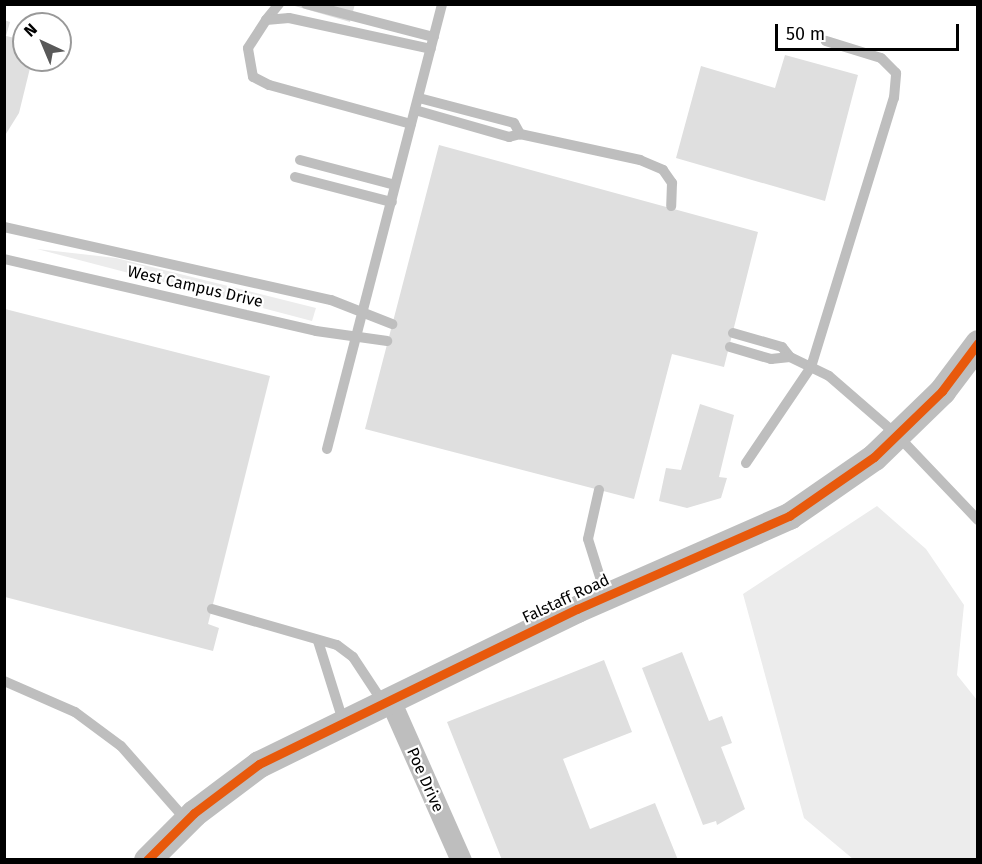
<!DOCTYPE html>
<html>
<head>
<meta charset="utf-8">
<style>
	body { margin:0 }
	#map { position:relative; width:982px; height:864px; overflow:hidden; background:#fff; font-family:"Fira Sans",sans-serif }
	div>[style] { position:absolute }
	.green>* { inset:0; background:#ececec }
	.building>* { inset:0; background:#dfdfdf }
	.service>* { height:10px; margin:-5px; padding:0 5px; transform-origin:5px; border-radius:5px; background:#bebebe }
	.minor>* { height:21px; margin:-10.5px; padding:0 10.5px; transform-origin:10.5px; border-radius:10.5px; background:#bebebe }
	.tertiary>* { height:27px; margin:-13.5px; padding:0 13.5px; transform-origin:13.5px; border-radius:13.5px; background:#bebebe }
	.cycleway>* { height:9px; margin:-4.5px; padding:0 4.5px; transform-origin:4.5px; border-radius:4.5px; background:#e8590c }
	span { translate:-50% -50%; white-space:nowrap; text-align:center; line-height:1.15; -webkit-text-stroke:4.5px #fff; paint-order:stroke }
	.street-label { font-size:16px; color:#000 }
	.frame { position:absolute; inset:0; border:6px solid #000; pointer-events:none }
	.north { position:absolute; left:12px; top:12px; width:60px; height:60px; box-sizing:border-box; background:#fff; border:2px solid #999; border-radius:50%; rotate:316deg; font-size:16px; font-weight:700; line-height:24px; text-align:center; color:#000 }
	.north::after { content:''; display:block; margin:auto; width:21px; height:27px; background:#595959; clip-path:polygon(50% 0,100% 100%,50% 72%,0 100%) }
	.scale { position:absolute; left:775px; top:24px; width:184px; height:27px; box-sizing:border-box; border:3px solid #000; border-top:0; padding-left:8px; font-size:18px; line-height:21px; white-space:nowrap; color:#000; -webkit-text-stroke:4px #fff; paint-order:stroke }
</style>
</head>
<body>
<div id="map">
	<div class="green">
		<div style="clip-path:polygon(37px 249px,116px 258px,316px 308px,312px 321px)"></div>
		<div style="clip-path:polygon(877px 506px,926px 549px,964px 605px,957px 675px,977px 700px,977px 859px,853px 859px,804px 818px,743px 594px)"></div>
	</div>
	<div class="building">
		<div style="clip-path:polygon(288px 4px,355px 4px,350px 22px)"></div>
		<div style="clip-path:polygon(4px 20px,10px 22px,6px 36px,24px 40px,24px 60px,32px 60px,19px 113px,4px 137px)"></div>
		<div style="clip-path:polygon(785px 55px,858px 75px,825px 201px,676px 158px,701px 66px,775px 88px)"></div>
		<div style="clip-path:polygon(439px 145px,758px 232px,724px 367px,672px 354px,634px 499px,365px 429px)"></div>
		<div style="clip-path:polygon(5px 309px,270px 376px,208px 624px,219px 628px,213px 651px,5px 597px)"></div>
		<div style="clip-path:polygon(700px 404px,734px 415px,719px 477px,727px 478px,721px 498px,687px 508px,659px 501px,666px 468px,681px 470px)"></div>
		<div style="clip-path:polygon(682px 652px,709px 721px,722px 716px,732px 743px,721px 747px,745px 809px,717px 825px,716px 821px,703px 825px,642px 668px)"></div>
		<div style="clip-path:polygon(604px 660px,632px 732px,563px 759px,590px 829px,655px 803px,678px 860px,502px 860px,447px 722px)"></div>
	</div>
	<div class="service">
		<div style="left:306px;top:4px;width:132px;rotate:14.5deg"></div>
		<div style="left:266px;top:20px;width:21px;rotate:-51deg"></div>
		<div style="left:419px;top:98px;width:98px;rotate:14.7deg"></div>
		<div style="left:514px;top:123px;width:13px;rotate:61deg"></div>
		<div style="left:415px;top:110px;width:98px;rotate:16deg"></div>
		<div style="left:509px;top:137px;width:11px;rotate:-15deg"></div>
		<div style="left:520px;top:134px;width:123px;rotate:12.2deg"></div>
		<div style="left:640px;top:160px;width:25px;rotate:23deg"></div>
		<div style="left:663px;top:170px;width:16px;rotate:55deg"></div>
		<div style="left:672px;top:183px;width:23px;rotate:92deg"></div>
		<div style="left:411px;top:124px;width:147px;rotate:-164.6deg"></div>
		<div style="left:269px;top:85px;width:18px;rotate:-153deg"></div>
		<div style="left:253px;top:77px;width:29px;rotate:-100deg"></div>
		<div style="left:248px;top:48px;width:33px;rotate:-57deg"></div>
		<div style="left:266px;top:20px;width:23px;rotate:-5deg"></div>
		<div style="left:289px;top:18px;width:145px;rotate:12.3deg"></div>
		<div style="left:300px;top:160px;width:98px;rotate:14.7deg"></div>
		<div style="left:295px;top:177px;width:100px;rotate:14.5deg"></div>
		<div style="left:4px;top:227px;width:335px;rotate:12.6deg"></div>
		<div style="left:331px;top:300px;width:66px;rotate:21.5deg"></div>
		<div style="left:4px;top:259px;width:320px;rotate:13deg"></div>
		<div style="left:316px;top:331px;width:72px;rotate:8deg"></div>
		<div style="left:733px;top:333px;width:51px;rotate:15.9deg"></div>
		<div style="left:782px;top:347px;width:13px;rotate:51deg"></div>
		<div style="left:790px;top:357px;width:43px;rotate:26deg"></div>
		<div style="left:829px;top:376px;width:90px;rotate:40.9deg"></div>
		<div style="left:897px;top:435px;width:117px;rotate:46.4deg"></div>
		<div style="left:730px;top:347px;width:43px;rotate:16.3deg"></div>
		<div style="left:771px;top:359px;width:19px;rotate:-6deg"></div>
		<div style="left:327px;top:449px;width:460px;rotate:-75.5deg"></div>
		<div style="left:746px;top:463px;width:116px;rotate:-55.9deg"></div>
		<div style="left:811px;top:367px;width:282px;rotate:-72.9deg"></div>
		<div style="left:894px;top:98px;width:25px;rotate:-85deg"></div>
		<div style="left:896px;top:73px;width:21px;rotate:-135deg"></div>
		<div style="left:881px;top:58px;width:58px;rotate:-162.8deg"></div>
		<div style="left:599px;top:490px;width:50px;rotate:102.7deg"></div>
		<div style="left:588px;top:539px;width:60px;rotate:72.5deg"></div>
		<div style="left:212px;top:609px;width:130px;rotate:16.1deg"></div>
		<div style="left:337px;top:645px;width:20px;rotate:37deg"></div>
		<div style="left:353px;top:657px;width:56px;rotate:56.6deg"></div>
		<div style="left:318px;top:641px;width:87px;rotate:72.6deg"></div>
		<div style="left:4px;top:681px;width:77px;rotate:23.6deg"></div>
		<div style="left:75px;top:712px;width:57px;rotate:36.5deg"></div>
		<div style="left:121px;top:746px;width:98px;rotate:48.7deg"></div>
	</div>
	<div class="minor">
		<div style="left:390px;top:700px;width:175px;rotate:66.1deg"></div>
	</div>
	<div class="tertiary">
		<div style="left:147px;top:860px;width:66px;rotate:-45deg"></div>
		<div style="left:194px;top:813px;width:81px;rotate:-37deg"></div>
		<div style="left:259px;top:764px;width:354px;rotate:-26deg"></div>
		<div style="left:577px;top:609px;width:232px;rotate:-23.7deg"></div>
		<div style="left:789px;top:516px;width:103px;rotate:-34.8deg"></div>
		<div style="left:874px;top:457px;width:95px;rotate:-44.1deg"></div>
		<div style="left:942px;top:391px;width:60px;rotate:-53.1deg"></div>
	</div>
	<div class="cycleway">
		<div style="left:147px;top:860px;width:66px;rotate:-45deg"></div>
		<div style="left:194px;top:813px;width:81px;rotate:-37deg"></div>
		<div style="left:259px;top:764px;width:354px;rotate:-26deg"></div>
		<div style="left:577px;top:609px;width:232px;rotate:-23.7deg"></div>
		<div style="left:789px;top:516px;width:103px;rotate:-34.8deg"></div>
		<div style="left:874px;top:457px;width:95px;rotate:-44.1deg"></div>
		<div style="left:942px;top:391px;width:60px;rotate:-53.1deg"></div>
	</div>
	<div class="street-label">
		<span style="left:195px;top:287px;rotate:13deg">West Campus Drive</span>
		<span style="left:566px;top:599px;rotate:-25deg">Falstaff Road</span>
		<span style="left:425px;top:780px;rotate:66deg">Poe Drive</span>
	</div>
	<div class="frame"></div>
	<div class="north">N</div>
	<div class="scale">50 m</div>
</div>
</body>
</html>
